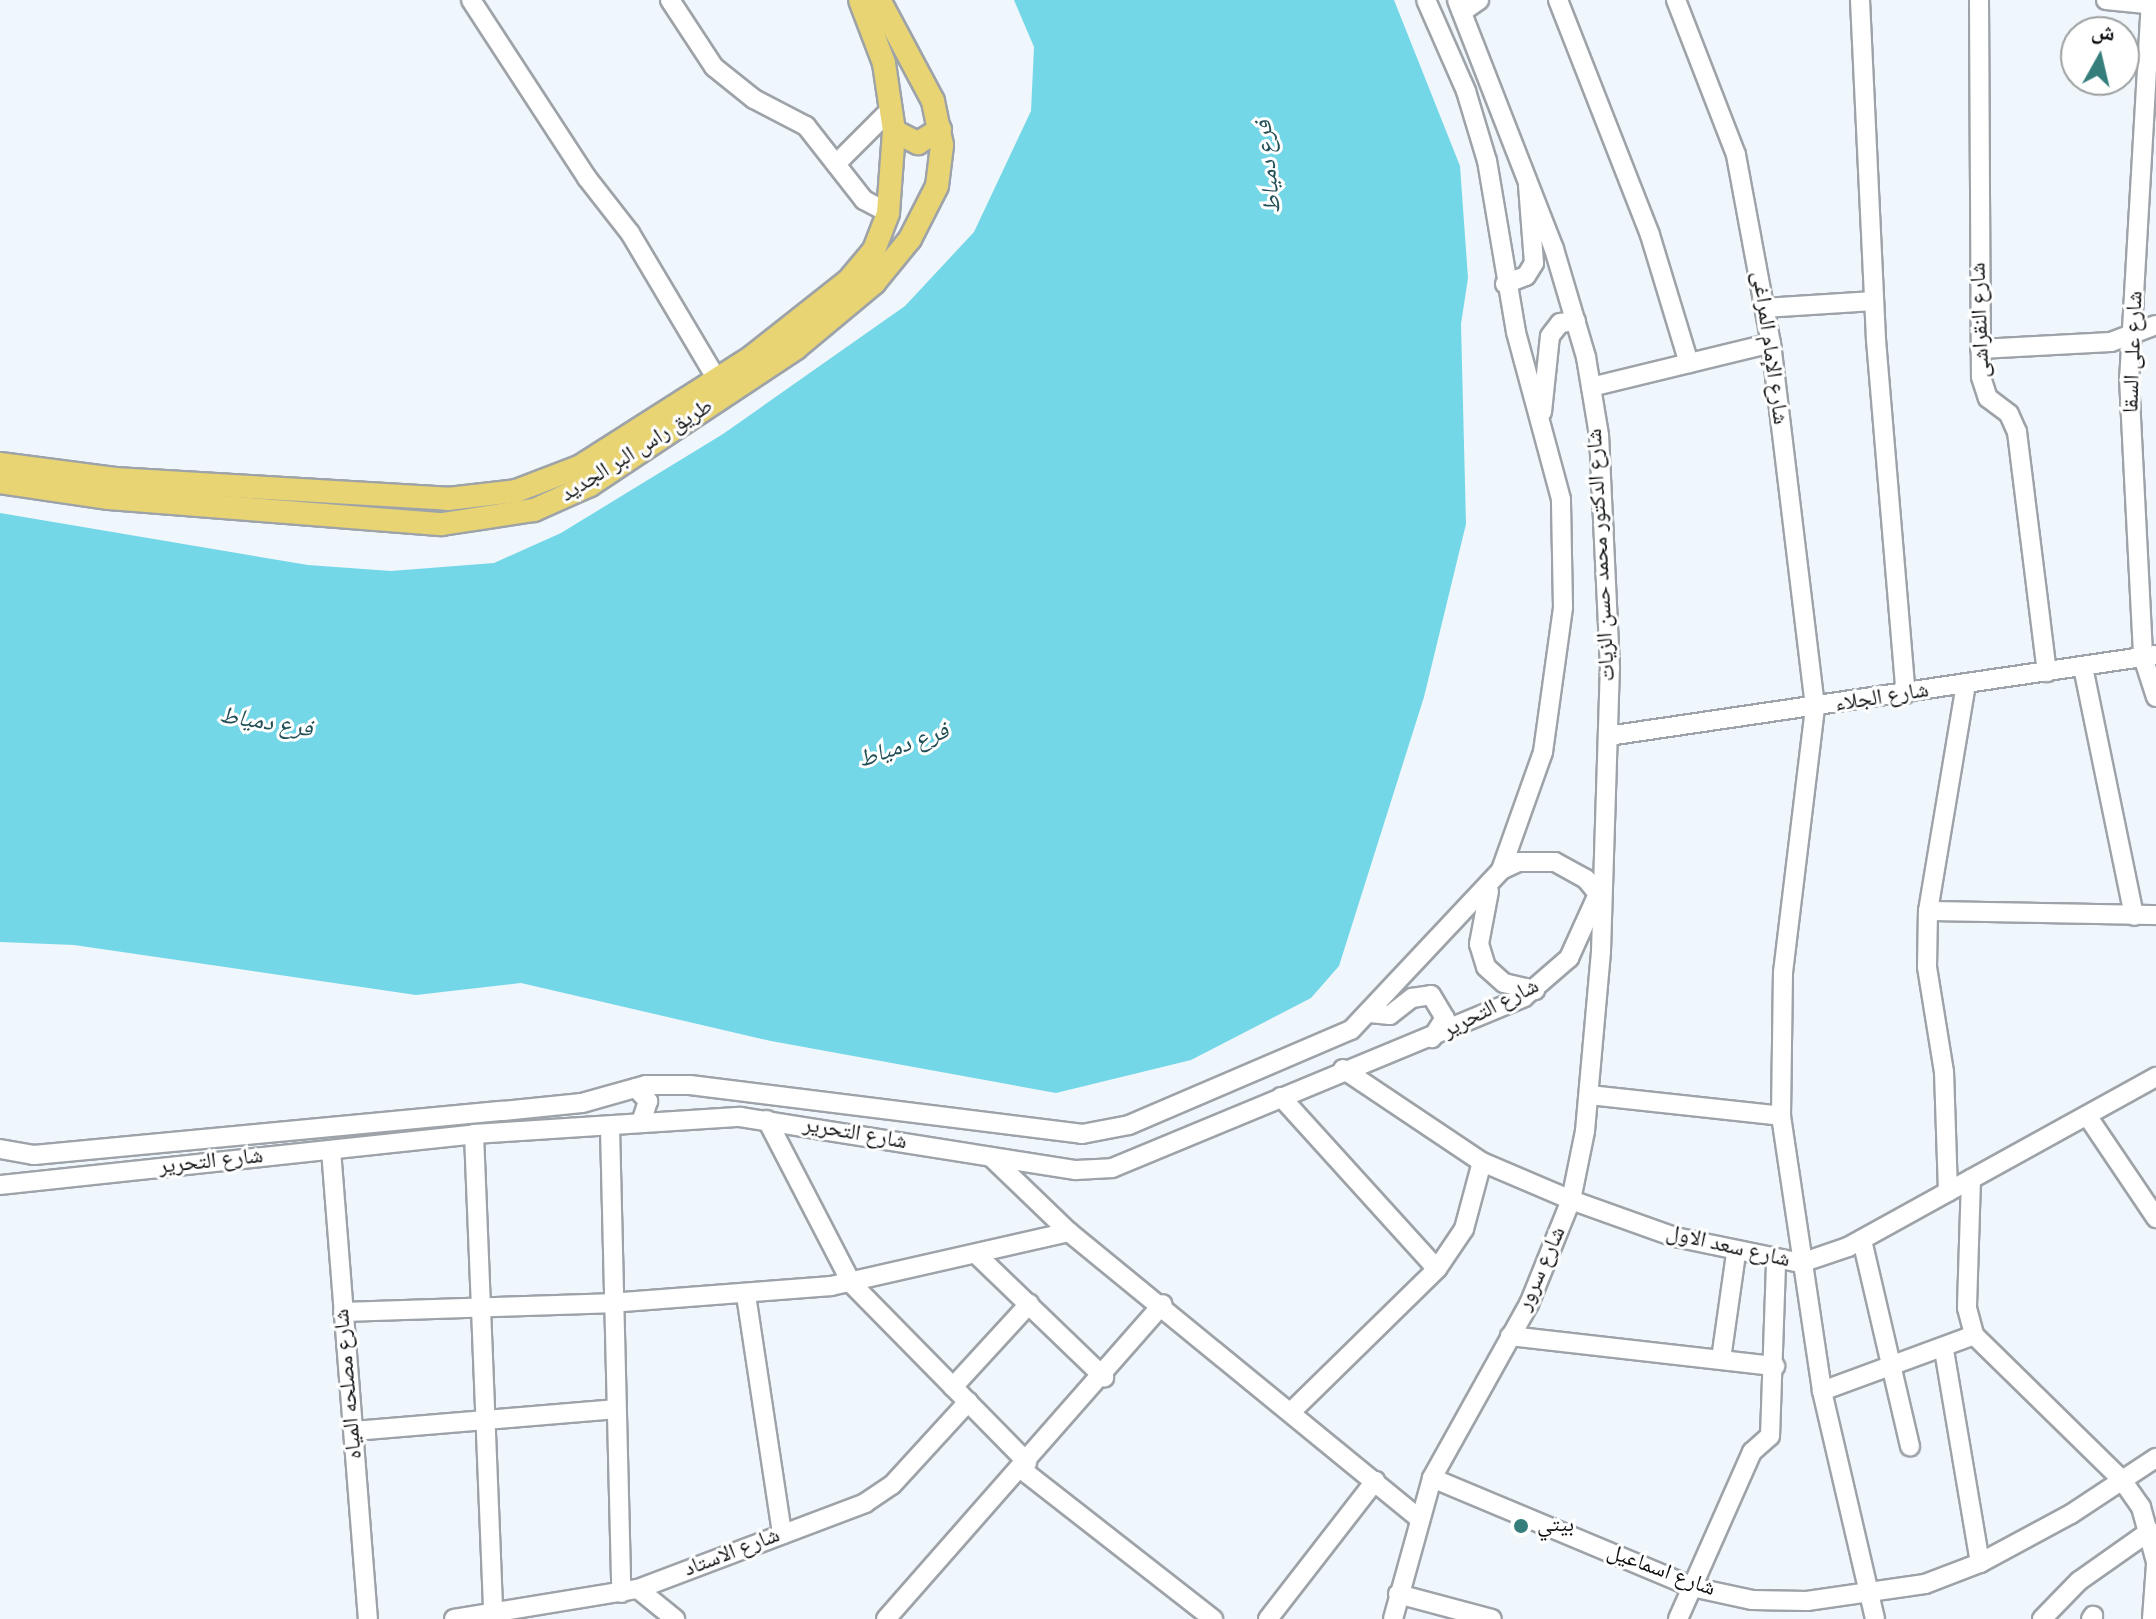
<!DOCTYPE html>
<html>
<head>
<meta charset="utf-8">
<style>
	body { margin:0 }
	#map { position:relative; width:2156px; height:1619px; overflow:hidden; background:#eff6fc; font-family:Overpass,"Noto Naskh Arabic",sans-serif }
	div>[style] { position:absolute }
	.water>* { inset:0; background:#74d7e8 }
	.roads { filter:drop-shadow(2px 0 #9da3a8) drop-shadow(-2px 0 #9da3a8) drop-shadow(0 2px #9da3a8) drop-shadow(0 -2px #9da3a8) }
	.minor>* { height:18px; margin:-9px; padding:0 9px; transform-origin:9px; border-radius:9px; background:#fff }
	.major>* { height:22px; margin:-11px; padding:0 11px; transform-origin:11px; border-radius:11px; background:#e8d473 }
	.dots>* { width:22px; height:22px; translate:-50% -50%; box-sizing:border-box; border:4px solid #fff; border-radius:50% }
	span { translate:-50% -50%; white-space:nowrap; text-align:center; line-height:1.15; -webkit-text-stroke:6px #fff; paint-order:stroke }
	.street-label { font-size:22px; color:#0c0e10 }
	.poi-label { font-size:22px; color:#0c0e10 }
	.left { translate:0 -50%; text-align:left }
	.water-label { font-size:24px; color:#224f56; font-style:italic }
	.north { position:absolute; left:2060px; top:16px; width:80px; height:80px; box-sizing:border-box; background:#fff; border:2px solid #9e9f9f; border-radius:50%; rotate:8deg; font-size:22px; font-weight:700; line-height:32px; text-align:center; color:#0c0e10 }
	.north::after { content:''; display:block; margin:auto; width:28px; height:36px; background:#357e7c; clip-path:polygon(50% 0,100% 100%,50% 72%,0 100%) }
</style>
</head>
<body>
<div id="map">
	<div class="water">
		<div style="clip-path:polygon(1014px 0,1394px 0,1460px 166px,1468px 278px,1461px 324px,1466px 524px,1424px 697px,1339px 966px,1311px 998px,1191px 1060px,1056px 1093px,771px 1041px,521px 983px,416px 995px,74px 945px,0 942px,0 513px,308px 565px,391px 571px,494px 563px,561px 533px,723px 434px,905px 306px,974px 232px,1031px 111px,1034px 47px)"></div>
	</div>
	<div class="roads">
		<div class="minor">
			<div style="left:471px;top:0;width:212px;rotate:56.9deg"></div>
			<div style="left:587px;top:178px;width:70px;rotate:52deg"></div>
			<div style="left:630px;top:233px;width:172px;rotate:59.3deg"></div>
			<div style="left:670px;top:0;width:80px;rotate:56.7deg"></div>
			<div style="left:714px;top:67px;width:51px;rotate:38.7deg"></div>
			<div style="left:754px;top:99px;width:59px;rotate:27.4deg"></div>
			<div style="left:806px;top:126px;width:94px;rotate:51.9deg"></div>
			<div style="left:864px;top:200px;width:27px;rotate:28deg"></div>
			<div style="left:1558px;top:0;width:252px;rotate:68.6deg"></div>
			<div style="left:1650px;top:235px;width:134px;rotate:73.1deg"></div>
			<div style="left:1676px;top:0;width:166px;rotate:68.8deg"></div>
			<div style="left:1736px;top:155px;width:191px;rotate:79.5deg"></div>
			<div style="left:1771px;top:343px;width:368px;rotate:83.1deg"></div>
			<div style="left:1815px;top:708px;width:266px;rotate:96.9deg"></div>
			<div style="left:1783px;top:972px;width:144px;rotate:90.8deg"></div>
			<div style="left:1781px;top:1116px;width:278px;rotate:81.5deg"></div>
			<div style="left:1822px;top:1391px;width:234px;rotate:76.9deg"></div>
			<div style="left:1860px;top:0;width:340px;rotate:87.3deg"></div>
			<div style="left:1876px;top:340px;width:355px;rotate:85.2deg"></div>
			<div style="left:1979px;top:0;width:377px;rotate:89.7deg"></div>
			<div style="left:1981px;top:377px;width:22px;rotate:72deg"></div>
			<div style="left:1988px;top:398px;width:26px;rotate:37deg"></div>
			<div style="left:2009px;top:414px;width:20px;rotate:66deg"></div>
			<div style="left:2017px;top:432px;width:242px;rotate:82.9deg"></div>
			<div style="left:2106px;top:0;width:50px;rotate:5.7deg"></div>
			<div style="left:2151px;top:0;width:379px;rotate:93.3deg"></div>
			<div style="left:2129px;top:378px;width:279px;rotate:87.1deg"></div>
			<div style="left:2143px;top:657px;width:42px;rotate:72deg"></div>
			<div style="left:1462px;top:12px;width:21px;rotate:-35deg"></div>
			<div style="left:836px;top:164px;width:79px;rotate:-45deg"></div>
			<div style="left:1505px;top:284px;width:22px;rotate:-21deg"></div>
			<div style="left:1526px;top:276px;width:15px;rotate:-58deg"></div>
			<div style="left:1534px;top:263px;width:78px;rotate:-94.4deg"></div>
			<div style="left:1765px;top:308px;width:108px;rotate:-3.7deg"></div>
			<div style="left:1980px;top:349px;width:131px;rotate:-3.1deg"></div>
			<div style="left:2111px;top:342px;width:48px;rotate:-20.7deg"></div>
			<div style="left:1591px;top:387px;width:185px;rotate:-13.7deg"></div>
			<div style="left:1542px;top:412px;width:76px;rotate:-84deg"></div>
			<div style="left:1550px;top:336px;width:16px;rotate:-52deg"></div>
			<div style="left:1560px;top:323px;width:16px;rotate:-7deg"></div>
			<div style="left:2083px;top:667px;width:254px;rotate:78.4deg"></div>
			<div style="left:1608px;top:736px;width:554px;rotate:-8.41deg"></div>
			<div style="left:1501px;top:870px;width:19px;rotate:-25deg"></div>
			<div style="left:1518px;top:862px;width:37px"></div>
			<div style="left:1555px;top:862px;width:35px;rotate:29deg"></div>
			<div style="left:1586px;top:879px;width:19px;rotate:51deg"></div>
			<div style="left:1489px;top:891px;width:54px;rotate:100.7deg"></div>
			<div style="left:1479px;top:944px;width:24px;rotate:73deg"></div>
			<div style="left:1486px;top:967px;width:24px;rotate:42deg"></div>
			<div style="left:1504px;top:983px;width:32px;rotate:13deg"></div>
			<div style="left:1928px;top:911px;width:228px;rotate:1deg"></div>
			<div style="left:1370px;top:1013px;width:20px;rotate:6deg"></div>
			<div style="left:1390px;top:1015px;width:28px;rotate:-38deg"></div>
			<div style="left:1412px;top:998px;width:19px;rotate:-9deg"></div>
			<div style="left:1431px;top:995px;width:27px;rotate:59deg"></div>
			<div style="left:1445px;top:1018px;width:24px;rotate:123deg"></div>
			<div style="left:1343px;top:1069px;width:167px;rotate:33.8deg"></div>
			<div style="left:1482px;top:1162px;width:97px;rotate:23.1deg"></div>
			<div style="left:1571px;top:1200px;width:110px;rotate:19.6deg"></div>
			<div style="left:1675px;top:1237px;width:129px;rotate:11.7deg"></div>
			<div style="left:1801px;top:1263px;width:50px;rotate:-18.8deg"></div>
			<div style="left:1848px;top:1247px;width:352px;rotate:-28.9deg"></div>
			<div style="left:636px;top:1088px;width:18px;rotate:47deg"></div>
			<div style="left:648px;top:1101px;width:23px;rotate:108deg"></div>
			<div style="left:1589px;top:1095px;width:193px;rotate:6.2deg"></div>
			<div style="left:1281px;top:1097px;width:232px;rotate:47.8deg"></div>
			<div style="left:2088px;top:1117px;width:122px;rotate:56deg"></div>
			<div style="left:767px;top:1120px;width:185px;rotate:62.6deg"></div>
			<div style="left:852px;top:1284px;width:250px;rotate:45.5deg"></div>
			<div style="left:610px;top:1128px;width:465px;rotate:88.6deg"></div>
			<div style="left:474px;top:1134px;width:479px;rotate:87.7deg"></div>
			<div style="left:0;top:1149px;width:35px;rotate:10deg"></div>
			<div style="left:34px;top:1155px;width:471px;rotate:-5.4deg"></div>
			<div style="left:503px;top:1111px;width:79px;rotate:-5.8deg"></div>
			<div style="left:582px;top:1103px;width:66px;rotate:-15.7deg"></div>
			<div style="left:646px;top:1085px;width:44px"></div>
			<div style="left:690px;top:1085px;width:395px;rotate:7.1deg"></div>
			<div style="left:1082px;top:1134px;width:48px;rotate:-10.8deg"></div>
			<div style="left:1129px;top:1125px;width:241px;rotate:-23.2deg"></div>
			<div style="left:1351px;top:1030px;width:219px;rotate:-46.8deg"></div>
			<div style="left:1501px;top:870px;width:125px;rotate:-70.4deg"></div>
			<div style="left:1543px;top:752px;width:146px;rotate:-82.1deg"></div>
			<div style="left:1563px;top:607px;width:108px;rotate:-91.1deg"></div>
			<div style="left:1561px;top:499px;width:173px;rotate:-105.1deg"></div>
			<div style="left:1516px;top:332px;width:173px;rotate:-99.6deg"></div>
			<div style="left:1487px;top:161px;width:73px;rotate:-106.7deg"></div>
			<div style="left:1466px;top:91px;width:99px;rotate:-113.7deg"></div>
			<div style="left:331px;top:1150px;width:470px;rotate:85.5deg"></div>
			<div style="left:991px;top:1157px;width:108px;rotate:43.9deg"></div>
			<div style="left:1069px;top:1232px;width:451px;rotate:39.3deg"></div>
			<div style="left:1971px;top:1179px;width:129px;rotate:91.8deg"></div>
			<div style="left:1967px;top:1308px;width:28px;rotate:75deg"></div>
			<div style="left:1974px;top:1335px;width:207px;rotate:44.4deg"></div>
			<div style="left:2122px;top:1480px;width:33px;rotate:55deg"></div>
			<div style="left:2141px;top:1507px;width:57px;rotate:74.7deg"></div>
			<div style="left:0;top:1185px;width:477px;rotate:-6.1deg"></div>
			<div style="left:474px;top:1134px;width:267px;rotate:-3.7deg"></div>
			<div style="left:740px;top:1117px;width:340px;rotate:9deg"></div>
			<div style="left:1076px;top:1170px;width:36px;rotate:-3deg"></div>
			<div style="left:1112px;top:1168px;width:446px;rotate:-22.5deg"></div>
			<div style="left:1524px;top:997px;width:60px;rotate:-40.9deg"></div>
			<div style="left:1569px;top:958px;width:70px;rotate:-65.6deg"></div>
			<div style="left:1948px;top:1192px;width:120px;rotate:-91.9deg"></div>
			<div style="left:1944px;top:1072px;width:106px;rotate:-99.2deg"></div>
			<div style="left:1927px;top:967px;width:56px;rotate:-89deg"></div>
			<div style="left:1928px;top:911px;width:229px;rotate:-80.5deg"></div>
			<div style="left:1862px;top:1240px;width:212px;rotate:76.9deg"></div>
			<div style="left:976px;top:1254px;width:178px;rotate:43.9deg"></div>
			<div style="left:746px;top:1295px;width:242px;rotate:81.4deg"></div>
			<div style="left:343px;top:1312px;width:267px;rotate:-1.9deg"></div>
			<div style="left:610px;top:1303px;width:222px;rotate:-4.4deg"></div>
			<div style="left:831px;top:1286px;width:244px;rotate:-12.8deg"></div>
			<div style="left:1510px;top:1336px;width:267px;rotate:6.5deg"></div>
			<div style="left:1944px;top:1350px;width:216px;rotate:80.4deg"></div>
			<div style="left:1721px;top:1359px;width:107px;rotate:-81.9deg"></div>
			<div style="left:953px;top:1387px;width:113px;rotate:-47.5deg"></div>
			<div style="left:1822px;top:1391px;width:162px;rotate:-20.2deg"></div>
			<div style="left:1293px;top:1410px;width:202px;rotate:-44.4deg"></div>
			<div style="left:1437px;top:1269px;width:48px;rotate:-56deg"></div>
			<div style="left:1464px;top:1229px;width:69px;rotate:-75deg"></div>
			<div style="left:354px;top:1431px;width:261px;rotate:-4.8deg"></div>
			<div style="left:1021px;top:1469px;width:244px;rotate:38deg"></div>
			<div style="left:1432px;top:1478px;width:282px;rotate:22.7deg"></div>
			<div style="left:1692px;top:1587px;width:61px;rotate:12.2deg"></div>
			<div style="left:1752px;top:1600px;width:55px;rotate:1deg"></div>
			<div style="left:1807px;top:1601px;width:119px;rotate:-8.2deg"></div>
			<div style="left:1925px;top:1584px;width:59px;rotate:-20.9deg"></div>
			<div style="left:1980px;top:1563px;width:103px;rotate:-28.3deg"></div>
			<div style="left:2071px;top:1514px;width:102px;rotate:-33.4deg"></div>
			<div style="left:638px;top:1589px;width:48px;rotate:39deg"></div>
			<div style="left:1398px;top:1594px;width:97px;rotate:14.9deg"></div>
			<div style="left:454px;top:1619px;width:186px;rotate:-9.3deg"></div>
			<div style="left:638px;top:1589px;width:243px;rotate:-20.7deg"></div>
			<div style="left:865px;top:1503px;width:32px;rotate:-34deg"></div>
			<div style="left:892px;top:1485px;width:113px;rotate:-47.5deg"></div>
			<div style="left:886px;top:1619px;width:419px;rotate:-48.7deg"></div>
			<div style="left:1268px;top:1619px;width:175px;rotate:-52.2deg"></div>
			<div style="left:1393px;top:1619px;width:146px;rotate:-74.5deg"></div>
			<div style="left:1432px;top:1478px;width:199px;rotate:-60.9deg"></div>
			<div style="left:1529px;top:1304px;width:112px;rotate:-68deg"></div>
			<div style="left:1571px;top:1200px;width:70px;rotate:-78.5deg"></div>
			<div style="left:1585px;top:1131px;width:181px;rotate:-84.9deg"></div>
			<div style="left:1601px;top:951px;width:283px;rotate:-88.2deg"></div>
			<div style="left:1610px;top:668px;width:233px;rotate:-92.7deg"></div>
			<div style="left:1599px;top:435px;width:79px;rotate:-99.5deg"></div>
			<div style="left:1586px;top:357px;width:113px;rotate:-106.5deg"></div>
			<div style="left:1554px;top:249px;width:267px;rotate:-111.3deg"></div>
			<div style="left:1678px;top:1619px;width:183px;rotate:-66.1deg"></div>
			<div style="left:1752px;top:1452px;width:24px;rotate:-42deg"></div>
			<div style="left:1770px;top:1436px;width:174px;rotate:-88deg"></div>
			<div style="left:2042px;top:1619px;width:53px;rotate:-45.8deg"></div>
			<div style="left:2079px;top:1581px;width:87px;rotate:-35.2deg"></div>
			<div style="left:2091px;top:1619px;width:4px;rotate:-56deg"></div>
			<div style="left:2152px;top:1619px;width:55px;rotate:-85.8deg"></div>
		</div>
		<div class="major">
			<div style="left:894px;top:131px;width:27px;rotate:27deg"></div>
			<div style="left:918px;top:143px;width:26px;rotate:-32deg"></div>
			<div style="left:0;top:464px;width:116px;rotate:7.4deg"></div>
			<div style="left:115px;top:479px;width:334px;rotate:3.4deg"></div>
			<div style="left:448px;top:499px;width:68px;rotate:-6.7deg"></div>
			<div style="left:516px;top:491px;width:67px;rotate:-20.9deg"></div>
			<div style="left:579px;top:467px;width:206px;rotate:-32.5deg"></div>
			<div style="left:753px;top:356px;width:121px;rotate:-38.3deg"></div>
			<div style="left:848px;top:281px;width:40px;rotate:-50deg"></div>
			<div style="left:874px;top:250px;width:40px;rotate:-69deg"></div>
			<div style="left:888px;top:213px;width:82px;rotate:-85.8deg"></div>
			<div style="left:894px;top:131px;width:69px;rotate:-98.4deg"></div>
			<div style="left:884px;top:63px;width:67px;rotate:-110.9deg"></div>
			<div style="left:0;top:482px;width:110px;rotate:8.4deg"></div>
			<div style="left:109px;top:498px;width:334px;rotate:4.5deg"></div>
			<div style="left:442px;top:524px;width:93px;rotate:-8.7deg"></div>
			<div style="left:534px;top:510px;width:61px;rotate:-24.1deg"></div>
			<div style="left:590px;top:485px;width:247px;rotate:-33.6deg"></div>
			<div style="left:796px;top:348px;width:102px;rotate:-39.8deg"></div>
			<div style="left:874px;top:283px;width:57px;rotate:-50.7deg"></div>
			<div style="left:910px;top:239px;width:59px;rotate:-63deg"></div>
			<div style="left:937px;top:186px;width:41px;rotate:-83deg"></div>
			<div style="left:942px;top:145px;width:45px;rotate:-101.6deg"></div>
			<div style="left:933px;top:101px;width:115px;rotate:-118.1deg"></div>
		</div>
	</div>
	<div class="dots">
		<div style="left:1521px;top:1526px;background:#357e7c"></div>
	</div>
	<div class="street-label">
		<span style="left:1981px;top:320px;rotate:-92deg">شارع النقراشى</span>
		<span style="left:1769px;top:348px;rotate:82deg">شارع الإمام المراغى</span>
		<span style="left:2134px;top:352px;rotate:-88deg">شارع على السقا</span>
		<span style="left:637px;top:451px;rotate:-32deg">طريق راس البر الجديد</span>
		<span style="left:1602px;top:555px;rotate:-93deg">شارع الدكتور محمد حسن الزيات</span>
		<span style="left:1882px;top:698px;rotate:-9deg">شارع الجلاء</span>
		<span style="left:1491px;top:1009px;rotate:-27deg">شارع التحرير</span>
		<span style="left:855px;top:1134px;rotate:10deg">شارع التحرير</span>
		<span style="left:211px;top:1162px;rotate:-6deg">شارع التحرير</span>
		<span style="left:1728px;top:1247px;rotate:13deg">شارع سعد الاول</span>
		<span style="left:1542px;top:1269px;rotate:-66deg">شارع سرور</span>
		<span style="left:349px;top:1384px;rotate:-95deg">شارع مصلحه المياه</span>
		<span style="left:732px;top:1553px;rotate:-21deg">شارع الاستاد</span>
		<span style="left:1661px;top:1571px;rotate:20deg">شارع اسماعيل</span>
	</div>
	<div class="poi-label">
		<span class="left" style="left:1537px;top:1526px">بيتي</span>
	</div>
	<div class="water-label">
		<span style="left:1270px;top:167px;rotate:-96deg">فرع دمياط</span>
		<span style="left:266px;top:724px;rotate:9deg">فرع دمياط</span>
		<span style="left:904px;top:747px;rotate:-19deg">فرع دمياط</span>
	</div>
	<div class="north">ش</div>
</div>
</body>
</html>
